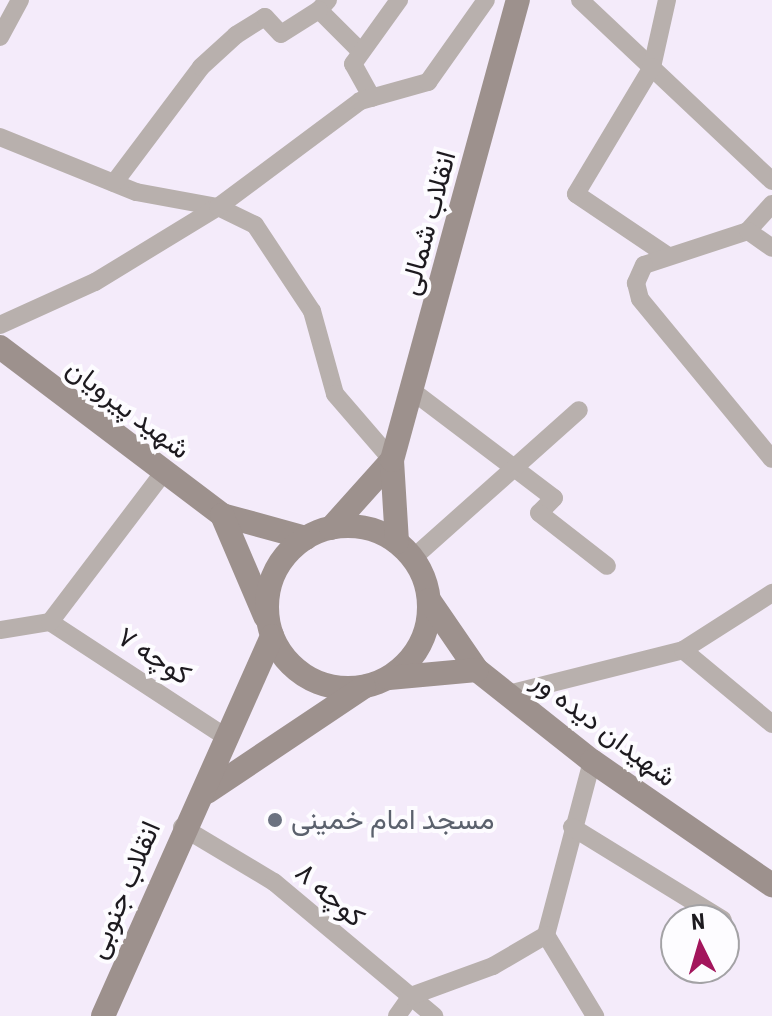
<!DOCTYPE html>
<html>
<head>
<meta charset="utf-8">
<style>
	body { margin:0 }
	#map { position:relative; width:772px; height:1016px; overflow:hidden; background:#f4ebfa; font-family:"Roboto Condensed",Vazirmatn,sans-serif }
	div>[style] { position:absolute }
	.street>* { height:18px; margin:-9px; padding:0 9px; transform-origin:9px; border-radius:9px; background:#b8b0ad }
	.secondary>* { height:24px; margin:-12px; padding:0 12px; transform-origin:12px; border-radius:12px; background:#9d918d }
	.secondary>.ring { margin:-12px; padding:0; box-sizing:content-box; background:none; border:24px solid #9d918d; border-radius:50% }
	.dots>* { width:22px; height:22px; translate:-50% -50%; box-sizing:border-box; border:4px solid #fdfcff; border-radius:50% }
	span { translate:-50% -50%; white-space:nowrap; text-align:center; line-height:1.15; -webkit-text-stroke:8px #fdfcff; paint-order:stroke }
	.street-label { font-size:28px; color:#1d1a1f }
	.worship-label { font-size:28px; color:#5b616d }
	.left { translate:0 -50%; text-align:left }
	.north { position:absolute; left:660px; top:904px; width:80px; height:80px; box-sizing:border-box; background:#fdfcff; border:2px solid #a3a2a5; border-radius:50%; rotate:355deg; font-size:22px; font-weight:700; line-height:32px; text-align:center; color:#1d1a1f }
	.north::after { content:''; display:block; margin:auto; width:28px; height:36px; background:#a3155c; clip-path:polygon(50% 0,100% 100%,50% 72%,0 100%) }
</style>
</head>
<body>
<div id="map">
	<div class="street">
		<div style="left:328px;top:0;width:13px;rotate:132deg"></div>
		<div style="left:319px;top:10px;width:59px;rotate:45deg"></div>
		<div style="left:580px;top:0;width:264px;rotate:43.3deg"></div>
		<div style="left:667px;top:0;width:69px;rotate:102.6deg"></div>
		<div style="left:652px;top:67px;width:148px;rotate:120.9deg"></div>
		<div style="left:576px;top:194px;width:111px;rotate:34deg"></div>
		<div style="left:0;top:37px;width:42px;rotate:-61.6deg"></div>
		<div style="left:372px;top:98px;width:39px;rotate:-119deg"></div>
		<div style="left:353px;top:64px;width:79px;rotate:-54.3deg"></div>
		<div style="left:0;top:137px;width:147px;rotate:22deg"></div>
		<div style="left:136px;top:192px;width:83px;rotate:10.4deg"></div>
		<div style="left:218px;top:207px;width:41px;rotate:25.9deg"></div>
		<div style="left:255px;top:225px;width:103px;rotate:56.5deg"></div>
		<div style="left:312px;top:311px;width:86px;rotate:74.5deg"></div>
		<div style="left:335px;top:394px;width:87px;rotate:49.2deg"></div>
		<div style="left:114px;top:183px;width:145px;rotate:-53.1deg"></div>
		<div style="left:201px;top:67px;width:47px;rotate:-42.4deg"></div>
		<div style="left:236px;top:35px;width:34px;rotate:-32deg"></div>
		<div style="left:265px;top:17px;width:23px;rotate:47deg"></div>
		<div style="left:281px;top:34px;width:45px;rotate:-32.3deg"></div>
		<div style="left:772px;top:204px;width:36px;rotate:132deg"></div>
		<div style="left:748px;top:231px;width:109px;rotate:161.9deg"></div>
		<div style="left:644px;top:265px;width:20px;rotate:114deg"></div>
		<div style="left:636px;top:283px;width:16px;rotate:76deg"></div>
		<div style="left:640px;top:299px;width:207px;rotate:50.5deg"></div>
		<div style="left:748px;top:231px;width:29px;rotate:35deg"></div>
		<div style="left:0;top:325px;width:104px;rotate:-24.4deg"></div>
		<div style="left:95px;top:282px;width:144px;rotate:-31.4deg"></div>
		<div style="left:218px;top:207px;width:177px;rotate:-36.7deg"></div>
		<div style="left:360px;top:101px;width:71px;rotate:-15.6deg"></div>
		<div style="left:428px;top:82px;width:100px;rotate:-54.7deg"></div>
		<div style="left:415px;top:393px;width:174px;rotate:37.1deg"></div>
		<div style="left:554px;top:498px;width:21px;rotate:135deg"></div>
		<div style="left:539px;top:513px;width:86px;rotate:37.9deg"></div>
		<div style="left:413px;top:558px;width:222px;rotate:-41.7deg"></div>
		<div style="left:50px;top:622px;width:210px;rotate:33.2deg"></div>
		<div style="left:0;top:630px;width:51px;rotate:-9.1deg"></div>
		<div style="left:50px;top:622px;width:187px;rotate:-52.8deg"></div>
		<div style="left:683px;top:650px;width:116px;rotate:39.7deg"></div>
		<div style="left:508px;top:694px;width:180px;rotate:-14.1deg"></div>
		<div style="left:683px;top:650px;width:106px;rotate:-32.6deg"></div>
		<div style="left:592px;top:761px;width:180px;rotate:104.8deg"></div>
		<div style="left:546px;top:935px;width:95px;rotate:58.8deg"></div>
		<div style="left:182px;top:827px;width:107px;rotate:30.9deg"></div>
		<div style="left:274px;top:882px;width:209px;rotate:39.9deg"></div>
		<div style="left:572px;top:827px;width:177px;rotate:31.6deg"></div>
		<div style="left:397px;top:1016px;width:24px;rotate:-55deg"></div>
		<div style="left:411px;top:996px;width:87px;rotate:-20.1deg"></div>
		<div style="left:493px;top:966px;width:61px;rotate:-30.3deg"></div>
	</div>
	<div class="secondary">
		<div style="left:0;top:347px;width:278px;rotate:37.1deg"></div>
		<div style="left:222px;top:515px;width:87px;rotate:15.3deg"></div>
		<div style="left:222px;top:515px;width:110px;rotate:66.9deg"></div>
		<div class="ring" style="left:267px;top:526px;width:138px;height:138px"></div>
		<div style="left:331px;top:528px;width:91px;rotate:-48.1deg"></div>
		<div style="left:397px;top:542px;width:82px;rotate:-93.5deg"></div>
		<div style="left:392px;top:460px;width:477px;rotate:-74.7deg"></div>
		<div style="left:429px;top:600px;width:85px;rotate:55.6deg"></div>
		<div style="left:477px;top:670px;width:147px;rotate:38.4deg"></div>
		<div style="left:592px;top:761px;width:219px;rotate:34.6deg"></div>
		<div style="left:389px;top:678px;width:88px;rotate:-5.2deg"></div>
		<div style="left:207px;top:792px;width:189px;rotate:-33.8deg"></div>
		<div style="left:103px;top:1016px;width:416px;rotate:-66deg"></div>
	</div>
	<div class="dots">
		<div style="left:275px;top:820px;background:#6b7280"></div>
	</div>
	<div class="street-label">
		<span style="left:428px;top:223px;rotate:-75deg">انقلاب شمالی</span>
		<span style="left:128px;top:409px;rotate:37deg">شهید پیرویان</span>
		<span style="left:154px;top:656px;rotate:33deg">کوچه ۷</span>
		<span style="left:604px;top:729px;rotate:37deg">شهیدان دیده ور</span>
		<span style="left:124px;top:890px;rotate:-67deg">انقلاب جنوبی</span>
		<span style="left:330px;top:895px;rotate:41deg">کوچه ۸</span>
	</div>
	<div class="worship-label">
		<span class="left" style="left:291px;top:820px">مسجد امام خمینی</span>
	</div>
	<div class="north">N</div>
</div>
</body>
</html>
